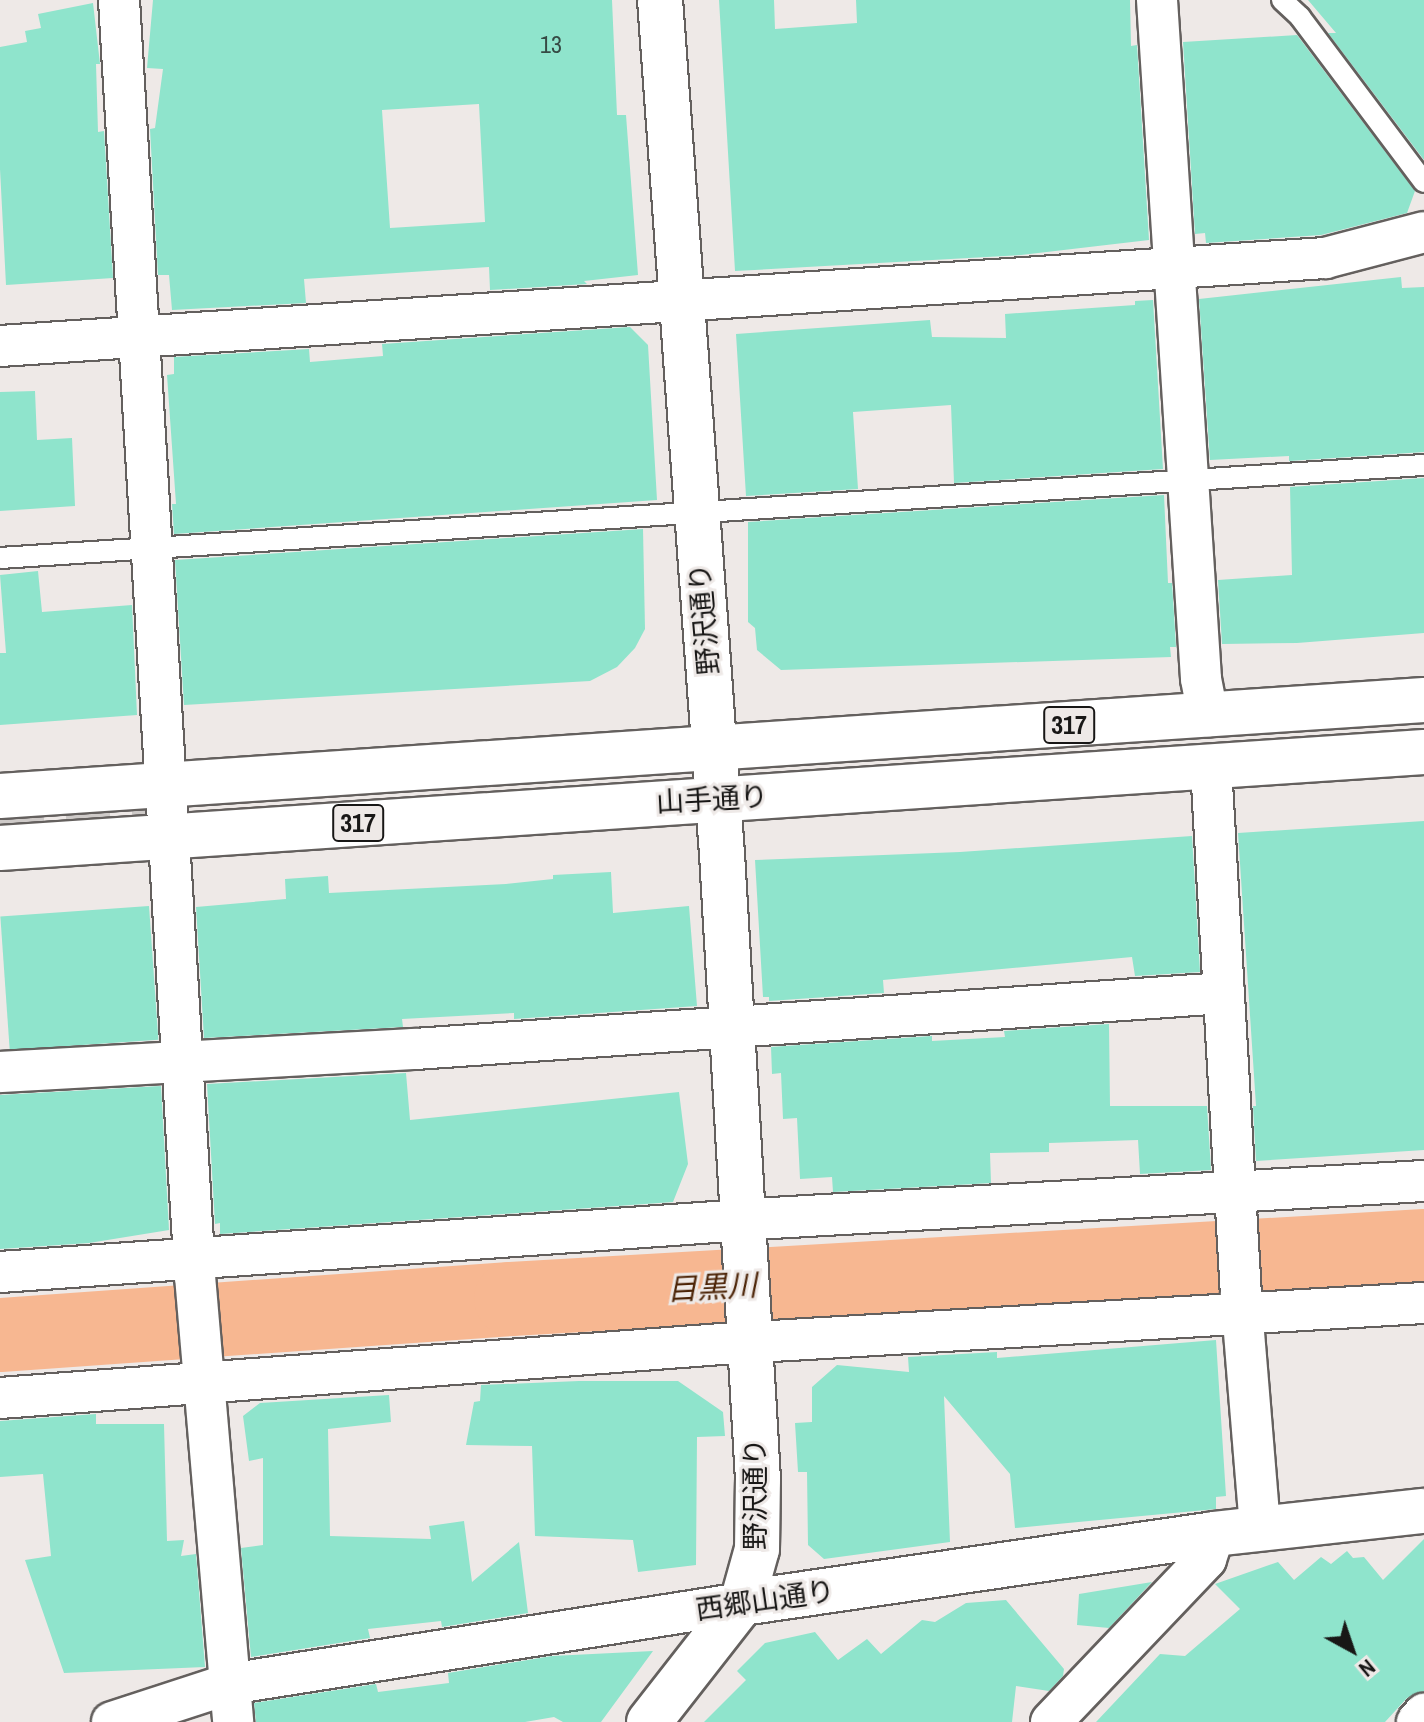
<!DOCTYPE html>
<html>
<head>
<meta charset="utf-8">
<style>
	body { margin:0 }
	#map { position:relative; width:1424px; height:1722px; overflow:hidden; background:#eee9e7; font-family:"Archivo Narrow","Noto Sans JP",sans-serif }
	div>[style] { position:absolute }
	.river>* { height:74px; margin:-37px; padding:0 37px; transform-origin:37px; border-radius:37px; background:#f7b791 }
	.building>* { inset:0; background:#8fe4cc; transform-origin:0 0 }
	.highway-tunnel>* { height:44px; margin-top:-22px; transform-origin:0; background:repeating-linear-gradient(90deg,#cecac8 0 44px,transparent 0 66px) }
	.roads { filter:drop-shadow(2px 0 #64605e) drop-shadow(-2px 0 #64605e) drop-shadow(0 2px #64605e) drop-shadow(0 -2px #64605e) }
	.lane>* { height:20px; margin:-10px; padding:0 10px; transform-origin:10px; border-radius:10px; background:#fff }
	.street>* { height:40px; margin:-20px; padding:0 20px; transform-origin:20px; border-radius:20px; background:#fff }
	.secondary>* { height:44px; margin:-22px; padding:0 22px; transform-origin:22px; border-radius:22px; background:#fff }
	.primary>* { height:44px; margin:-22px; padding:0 22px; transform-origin:22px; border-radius:22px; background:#fff }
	span { translate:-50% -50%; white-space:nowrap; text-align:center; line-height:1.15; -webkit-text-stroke:6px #eee9e7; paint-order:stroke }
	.number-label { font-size:24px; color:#364a44 }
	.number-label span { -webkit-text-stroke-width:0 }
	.shield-label span { padding:2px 6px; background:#eee9e7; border:2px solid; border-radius:6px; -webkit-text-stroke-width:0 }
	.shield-label { font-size:26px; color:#181716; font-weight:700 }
	.street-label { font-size:28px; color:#181716 }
	.water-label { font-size:30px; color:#4c2407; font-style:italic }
	.north { position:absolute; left:1312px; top:1610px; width:80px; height:80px; -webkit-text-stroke:6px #eee9e7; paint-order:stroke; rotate:140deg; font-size:22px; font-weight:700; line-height:32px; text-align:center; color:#181716 }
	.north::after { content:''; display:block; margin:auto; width:28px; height:36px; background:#181716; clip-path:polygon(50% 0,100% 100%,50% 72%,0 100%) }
</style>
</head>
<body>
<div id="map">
	<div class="river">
		<div style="left:0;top:1335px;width:512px;rotate:-4.03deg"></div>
		<div style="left:511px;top:1299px;width:915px;rotate:-3.32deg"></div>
	</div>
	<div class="building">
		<div style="clip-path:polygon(evenodd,153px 0,612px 0,617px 115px,626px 115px,638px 275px,584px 281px,587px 284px,490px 290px,489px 267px,304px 279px,306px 303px,172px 310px,169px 275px,158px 275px,150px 129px,155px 128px,163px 69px,147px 68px,153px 0,479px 104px,485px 222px,390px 228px,382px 110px,479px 104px)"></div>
		<div style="clip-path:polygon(719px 0,774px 0,775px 29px,857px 23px,856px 0,1130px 0,1131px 46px,1137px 45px,1149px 240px,1021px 255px,735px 271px)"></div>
		<div style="clip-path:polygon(1308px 0,1424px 0,1424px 160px,1328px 33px,1336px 33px)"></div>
		<div style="clip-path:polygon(93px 3px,100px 64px,96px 64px,98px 132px,104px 131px,113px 278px,6px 285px,0 169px,0 47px,27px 42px,25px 31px,41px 28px,38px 14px)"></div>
		<div style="clip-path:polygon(1297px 35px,1415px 191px,1407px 213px,1321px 235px,1206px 243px,1205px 233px,1195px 234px,1183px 42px)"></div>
		<div style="clip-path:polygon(1401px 277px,1402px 288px,1424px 287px,1424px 452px,1289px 461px,1289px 456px,1210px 460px,1199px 299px)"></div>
		<div style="clip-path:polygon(1153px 300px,1163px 469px,954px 483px,951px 405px,853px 412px,858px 489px,746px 496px,736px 334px,930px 320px,932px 337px,1006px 338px,1005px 314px,1135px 305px,1135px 301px)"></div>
		<div style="clip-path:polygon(630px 327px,648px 345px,657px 500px,174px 534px,172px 504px,176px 504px,167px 375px,174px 374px,174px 357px,309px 349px,310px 362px,383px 356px,382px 344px)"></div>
		<div style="clip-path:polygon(35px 391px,37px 440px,72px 438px,75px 506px,0 511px,0 392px)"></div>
		<div style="clip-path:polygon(1424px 478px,1424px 633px,1297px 643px,1222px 644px,1218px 580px,1292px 575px,1290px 487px)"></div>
		<div style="clip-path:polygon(1164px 495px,1168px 583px,1172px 583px,1176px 647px,1170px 647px,1171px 657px,781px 670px,757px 650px,755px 628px,748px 622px,748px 522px)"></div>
		<div style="clip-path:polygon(643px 529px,645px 629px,635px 648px,617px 667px,590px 681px,184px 705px,175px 560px)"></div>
		<div style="clip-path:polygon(38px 571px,42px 612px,132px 605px,137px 715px,0 725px,0 653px,6px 653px,0 575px)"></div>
		<div style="clip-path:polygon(1424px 821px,1424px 1150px,1256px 1161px,1253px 1106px,1256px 1106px,1238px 833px)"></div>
		<div style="clip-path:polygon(1192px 836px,1200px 972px,1135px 976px,1132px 957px,883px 980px,884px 993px,769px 1001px,769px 997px,763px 997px,755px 860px,960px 852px)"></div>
		<div style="clip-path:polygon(611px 872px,613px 913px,689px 906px,697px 1006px,514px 1019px,514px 1013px,402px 1019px,403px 1027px,204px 1038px,196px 907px,286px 899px,285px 879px,328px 876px,329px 893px,506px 884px,553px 879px,553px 875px)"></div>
		<div style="left:149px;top:906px;width:134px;height:149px;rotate:86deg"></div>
		<div style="clip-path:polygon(1109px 1024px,1110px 1106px,1207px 1106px,1211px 1170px,1140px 1174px,1138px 1140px,1049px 1143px,1049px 1152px,990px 1153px,991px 1183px,833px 1192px,832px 1177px,800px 1179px,797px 1118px,783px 1119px,781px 1073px,772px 1074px,771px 1047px,932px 1036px,932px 1041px,1005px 1037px,1004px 1031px)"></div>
		<div style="clip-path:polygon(406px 1073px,410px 1120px,679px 1092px,688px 1164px,673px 1202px,220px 1234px,220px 1223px,215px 1224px,207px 1084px)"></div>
		<div style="clip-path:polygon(161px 1086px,169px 1230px,89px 1243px,0 1249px,0 1095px)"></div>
		<div style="clip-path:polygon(1216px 1340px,1226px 1496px,1216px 1497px,1216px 1509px,1015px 1528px,1010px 1474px,944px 1396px,950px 1542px,824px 1559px,808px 1545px,807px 1472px,798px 1472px,795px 1423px,812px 1422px,812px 1387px,837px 1365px,909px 1372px,908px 1357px,997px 1352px,997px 1358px)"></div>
		<div style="clip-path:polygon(579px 1381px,678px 1381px,723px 1412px,725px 1436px,697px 1437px,696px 1565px,638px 1572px,633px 1540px,535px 1536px,532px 1446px,466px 1445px,474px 1402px,480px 1401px,481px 1385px)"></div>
		<div style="clip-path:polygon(389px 1395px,391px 1422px,328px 1429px,330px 1536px,431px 1539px,429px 1526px,464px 1521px,472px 1582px,519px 1542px,528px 1613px,442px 1627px,441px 1621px,368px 1629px,370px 1638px,251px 1657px,241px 1548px,263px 1545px,263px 1458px,249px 1461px,243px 1416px,260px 1403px)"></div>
		<div style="clip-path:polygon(96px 1414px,96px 1424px,164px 1424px,167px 1541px,184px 1540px,181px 1556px,196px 1554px,205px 1667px,64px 1673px,25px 1560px,51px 1556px,43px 1474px,0 1477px,0 1421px)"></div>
		<div style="clip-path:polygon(1424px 1539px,1424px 1691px,1407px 1698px,1385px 1722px,1096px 1722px,1160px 1654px,1185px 1656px,1240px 1609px,1215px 1584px,1278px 1562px,1294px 1580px,1321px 1557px,1331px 1564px,1347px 1551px,1353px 1558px,1364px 1557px,1383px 1580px)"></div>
		<div style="clip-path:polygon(1152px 1582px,1109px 1628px,1077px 1625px,1079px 1594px)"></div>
		<div style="clip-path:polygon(1006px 1600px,1064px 1669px,1063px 1676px,1049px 1691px,1016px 1686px,1012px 1722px,704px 1722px,746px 1680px,737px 1671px,765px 1643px,815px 1632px,838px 1660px,867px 1639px,881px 1654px,922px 1620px,935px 1622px,966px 1603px)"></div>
		<div style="clip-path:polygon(653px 1651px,601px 1722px,563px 1722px,554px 1717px,525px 1722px,256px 1722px,254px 1703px,376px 1684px,378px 1692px,449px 1683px,448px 1673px,552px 1656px)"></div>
	</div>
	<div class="highway-tunnel">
		<div style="left:0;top:820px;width:163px;rotate:-0.4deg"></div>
	</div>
	<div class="roads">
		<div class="lane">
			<div style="left:1282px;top:0;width:25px;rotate:43deg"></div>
			<div style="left:1300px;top:17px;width:206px;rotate:53.1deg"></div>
			<div style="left:0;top:558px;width:1427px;rotate:-3.74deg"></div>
		</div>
		<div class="street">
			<div style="left:119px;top:0;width:1278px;rotate:86.59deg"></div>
			<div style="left:195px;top:1276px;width:448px;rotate:85.1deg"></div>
			<div style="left:1157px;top:0;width:680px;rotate:86.29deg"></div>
			<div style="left:1201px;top:679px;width:38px;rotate:79deg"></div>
			<div style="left:0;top:346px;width:1328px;rotate:-3.8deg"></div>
			<div style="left:1325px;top:258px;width:102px;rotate:-14.7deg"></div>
			<div style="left:1211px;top:766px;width:531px;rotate:86.76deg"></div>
			<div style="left:1241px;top:1296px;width:234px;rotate:85.3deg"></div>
			<div style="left:0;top:1072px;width:416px;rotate:-3.2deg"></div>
			<div style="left:415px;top:1049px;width:811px;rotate:-3.96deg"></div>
			<div style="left:0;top:1272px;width:774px;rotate:-4deg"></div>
			<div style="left:772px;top:1218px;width:653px;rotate:-3.25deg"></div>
			<div style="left:0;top:1398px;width:723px;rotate:-4.28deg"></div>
			<div style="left:721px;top:1344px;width:704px;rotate:-3.34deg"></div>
			<div style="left:112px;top:1722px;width:123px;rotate:-18deg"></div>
			<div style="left:229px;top:1684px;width:519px;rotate:-8.97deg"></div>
			<div style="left:1051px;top:1722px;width:225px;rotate:-46.4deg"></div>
			<div style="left:1206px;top:1559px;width:26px;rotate:-72deg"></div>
			<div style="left:1417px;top:1722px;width:11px;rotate:-49deg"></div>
		</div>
		<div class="secondary">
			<div style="left:742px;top:1603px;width:477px;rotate:-8.3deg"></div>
			<div style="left:1214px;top:1534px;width:211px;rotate:-6.3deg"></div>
			<div style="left:649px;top:1722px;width:151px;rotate:-52deg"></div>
			<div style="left:742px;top:1603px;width:56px;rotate:-74.5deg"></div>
			<div style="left:757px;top:1549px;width:69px;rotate:-89.2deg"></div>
			<div style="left:758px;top:1480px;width:627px;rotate:-93.29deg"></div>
			<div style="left:722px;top:854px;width:856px;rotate:-94.15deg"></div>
		</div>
		<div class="primary">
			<div style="left:0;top:796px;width:1427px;rotate:-3.86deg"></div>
			<div style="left:0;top:848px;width:1427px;rotate:-3.86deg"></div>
		</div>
	</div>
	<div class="number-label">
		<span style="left:551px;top:45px">13</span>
	</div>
	<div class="shield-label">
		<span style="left:1069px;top:725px">317</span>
		<span style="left:358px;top:823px">317</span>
	</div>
	<div class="street-label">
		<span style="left:704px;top:619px;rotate:-95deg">野沢通り</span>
		<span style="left:712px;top:799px;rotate:-3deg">山手通り</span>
		<span style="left:755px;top:1494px;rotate:-90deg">野沢通り</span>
		<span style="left:765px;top:1600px;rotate:-8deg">西郷山通り</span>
	</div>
	<div class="water-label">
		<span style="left:712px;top:1287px;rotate:-3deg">目黒川</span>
	</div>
	<div class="north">N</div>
</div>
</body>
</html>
